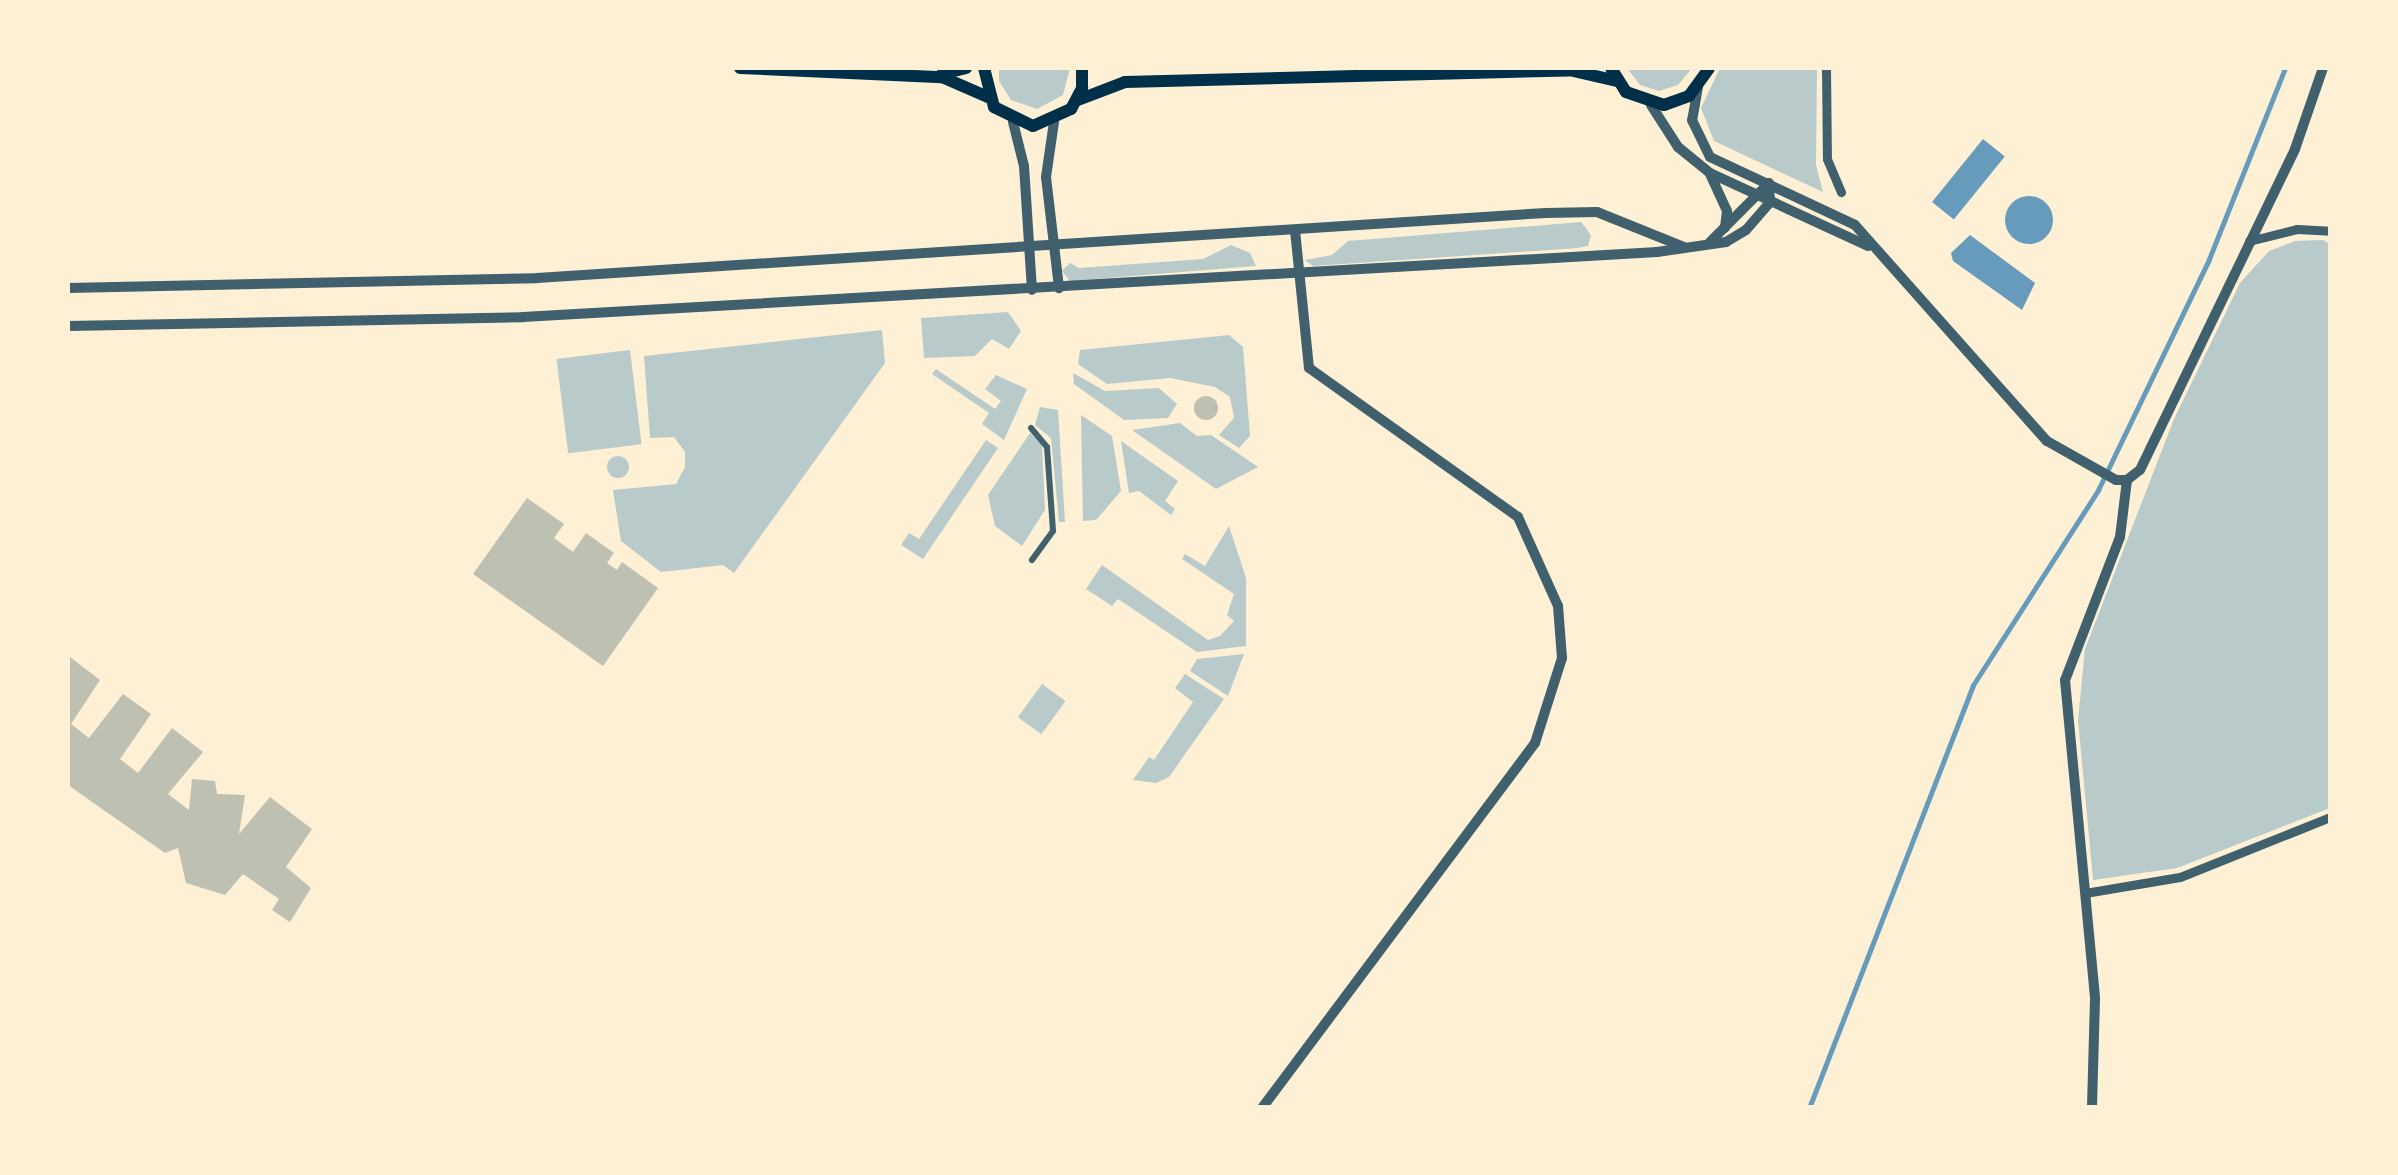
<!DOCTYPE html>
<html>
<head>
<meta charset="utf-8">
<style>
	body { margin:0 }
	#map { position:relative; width:2398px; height:1175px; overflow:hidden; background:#fdf0d5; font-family:Montserrat,sans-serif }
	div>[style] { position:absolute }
	.green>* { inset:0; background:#b9caca; transform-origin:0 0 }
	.round { border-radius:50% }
	.water>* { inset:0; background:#669bbc; transform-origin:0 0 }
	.stream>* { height:5px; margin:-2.5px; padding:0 2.5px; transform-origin:2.5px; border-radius:2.5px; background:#669bbc }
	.building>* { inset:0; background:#bec0b2 }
	.pedestrian>* { height:6px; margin:-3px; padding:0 3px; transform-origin:3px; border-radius:3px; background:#3f606c }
	.minor>* { height:9px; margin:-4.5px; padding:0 4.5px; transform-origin:4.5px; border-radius:4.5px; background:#3f606c }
	.tertiary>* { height:10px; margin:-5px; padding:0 5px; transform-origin:5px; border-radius:5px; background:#3f606c }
	.primary>* { height:12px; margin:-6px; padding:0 6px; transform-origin:6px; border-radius:6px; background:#003049 }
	span { translate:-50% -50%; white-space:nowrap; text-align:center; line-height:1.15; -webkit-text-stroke:10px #fdf0d5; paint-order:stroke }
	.frame { position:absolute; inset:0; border:70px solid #fdf0d5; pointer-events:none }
</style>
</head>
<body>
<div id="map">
	<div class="green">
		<div style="clip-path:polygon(1070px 68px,1063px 95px,1037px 109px,1011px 100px,999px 81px,999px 68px)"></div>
		<div style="clip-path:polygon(1627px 68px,1692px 68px,1678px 85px,1659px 91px,1640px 85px)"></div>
		<div style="clip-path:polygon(1720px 68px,1817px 68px,1816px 165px,1823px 192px,1714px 141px,1701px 108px)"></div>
		<div style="clip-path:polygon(1581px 222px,1591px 235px,1588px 246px,1578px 248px,1313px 266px,1305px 260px,1332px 255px,1348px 241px)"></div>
		<div style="clip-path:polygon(2323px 240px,2330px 244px,2330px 808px,2177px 868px,2093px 880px,2078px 720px,2085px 649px,2174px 419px,2240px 283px,2269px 251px,2295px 241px)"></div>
		<div style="clip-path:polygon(1231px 245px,1250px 253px,1256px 266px,1070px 281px,1062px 271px,1070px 263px,1079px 268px,1203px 259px)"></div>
		<div style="clip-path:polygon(1008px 312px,1021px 331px,1009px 349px,992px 339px,975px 356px,924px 358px,921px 318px)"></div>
		<div style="clip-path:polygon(882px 330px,885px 363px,734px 573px,723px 565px,661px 572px,621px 541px,613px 490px,676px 484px,685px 467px,685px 452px,674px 437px,650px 438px,644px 356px)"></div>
		<div style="clip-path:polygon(1229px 335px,1243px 347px,1250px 436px,1239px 448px,1219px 435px,1234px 418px,1230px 397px,1215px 387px,1170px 378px,1107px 384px,1078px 364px,1080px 350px)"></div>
		<div style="left:630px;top:350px;width:95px;height:74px;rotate:83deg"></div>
		<div style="clip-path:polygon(936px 369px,995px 409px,1001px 401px,985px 389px,996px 375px,1027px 389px,1004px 440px,982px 424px,989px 413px,932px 374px)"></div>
		<div style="clip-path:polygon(1073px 373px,1105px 391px,1159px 388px,1177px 404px,1168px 418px,1124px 420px,1074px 384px)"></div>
		<div style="clip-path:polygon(1040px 407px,1058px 410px,1065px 522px,1059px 522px,1051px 438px,1035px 425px)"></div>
		<div style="clip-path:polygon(1081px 415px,1112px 436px,1121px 491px,1096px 520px,1083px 521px)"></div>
		<div style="clip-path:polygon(1180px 423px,1197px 436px,1211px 435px,1258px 467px,1216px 489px,1132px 430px)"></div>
		<div style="clip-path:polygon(1030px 433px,1042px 445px,1045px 510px,1022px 546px,995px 526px,988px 495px)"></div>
		<div style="clip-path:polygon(986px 440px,998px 448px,923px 559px,901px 545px,909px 533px,919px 539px)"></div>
		<div style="clip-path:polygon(1121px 441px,1178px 481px,1165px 501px,1175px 509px,1171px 515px,1139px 491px,1129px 493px)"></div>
		<div class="round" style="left:607px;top:456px;width:22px;height:22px"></div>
		<div style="clip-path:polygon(1229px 526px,1246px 578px,1246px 646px,1197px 652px,1118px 599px,1112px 606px,1086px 589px,1102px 565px,1208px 640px,1220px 636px,1234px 621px,1227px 615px,1234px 594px,1182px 559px,1185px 554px,1205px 566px)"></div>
		<div style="clip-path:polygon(1244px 654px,1228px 696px,1190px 671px,1197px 659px)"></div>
		<div style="clip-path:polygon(1185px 674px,1224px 699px,1169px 777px,1156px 783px,1133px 780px,1149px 757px,1154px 760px,1193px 702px,1175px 688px)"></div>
		<div style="left:1042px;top:684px;width:29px;height:41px;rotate:36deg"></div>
	</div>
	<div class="water">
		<div style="left:1983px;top:139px;width:28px;height:81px;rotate:39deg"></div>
		<div class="round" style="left:2005px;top:196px;width:48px;height:48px"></div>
		<div style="clip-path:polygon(1970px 235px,2035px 283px,2022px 310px,1953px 261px,1951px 253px)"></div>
	</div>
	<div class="stream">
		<div style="left:1809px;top:1108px;width:454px;rotate:-68.8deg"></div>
		<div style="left:1973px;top:685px;width:232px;rotate:-57.3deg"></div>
		<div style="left:2098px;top:490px;width:256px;rotate:-64.3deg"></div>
		<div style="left:2209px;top:259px;width:206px;rotate:-68.3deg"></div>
	</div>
	<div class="building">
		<div class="round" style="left:1194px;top:396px;width:24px;height:24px"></div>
		<div style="clip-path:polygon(527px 498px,564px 524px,554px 538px,573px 552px,586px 533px,614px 553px,607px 563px,617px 570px,622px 562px,658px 588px,603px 666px,473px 574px)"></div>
		<div style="clip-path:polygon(70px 657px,100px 680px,71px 724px,89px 738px,123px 694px,151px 714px,120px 759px,138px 773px,172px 728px,203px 752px,168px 794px,189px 810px,192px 779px,215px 781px,217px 794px,245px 795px,239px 834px,270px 797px,312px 829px,286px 867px,311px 888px,290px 922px,272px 910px,279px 899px,243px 874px,225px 895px,186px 883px,178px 848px,165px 853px,68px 785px)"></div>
	</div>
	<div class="pedestrian">
		<div style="left:1031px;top:428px;width:25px;rotate:50deg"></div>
		<div style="left:1047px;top:447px;width:84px;rotate:85.9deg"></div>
		<div style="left:1053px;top:531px;width:36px;rotate:126deg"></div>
	</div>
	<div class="minor">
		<div style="left:1826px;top:68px;width:91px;rotate:89.4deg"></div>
		<div style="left:1827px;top:159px;width:36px;rotate:67deg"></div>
		<div style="left:2249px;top:241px;width:49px;rotate:-14deg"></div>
		<div style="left:2297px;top:229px;width:33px;rotate:3deg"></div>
		<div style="left:2085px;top:893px;width:96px;rotate:-9.6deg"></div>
		<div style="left:2180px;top:877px;width:162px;rotate:-21.8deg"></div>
	</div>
	<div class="tertiary">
		<div style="left:1698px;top:87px;width:34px;rotate:100deg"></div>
		<div style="left:1692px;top:120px;width:41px;rotate:64.1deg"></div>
		<div style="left:1710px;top:157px;width:160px;rotate:25.1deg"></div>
		<div style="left:1855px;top:225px;width:289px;rotate:48.4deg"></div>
		<div style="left:2047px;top:441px;width:79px;rotate:29.5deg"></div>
		<div style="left:2116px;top:480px;width:11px"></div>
		<div style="left:2127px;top:480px;width:57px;rotate:97deg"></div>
		<div style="left:2120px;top:537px;width:153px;rotate:111deg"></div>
		<div style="left:2065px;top:680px;width:320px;rotate:84.6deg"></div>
		<div style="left:2095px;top:999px;width:109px;rotate:91.6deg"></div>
		<div style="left:1651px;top:105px;width:50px;rotate:57.3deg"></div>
		<div style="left:1678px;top:147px;width:41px;rotate:39.1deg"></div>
		<div style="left:1710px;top:173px;width:174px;rotate:24.8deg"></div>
		<div style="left:1013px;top:122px;width:45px;rotate:76deg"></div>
		<div style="left:1024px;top:166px;width:124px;rotate:86.3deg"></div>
		<div style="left:1054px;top:122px;width:56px;rotate:98.3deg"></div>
		<div style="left:1046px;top:177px;width:112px;rotate:83.3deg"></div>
		<div style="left:1710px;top:174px;width:41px;rotate:65.3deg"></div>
		<div style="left:1727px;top:211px;width:17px;rotate:97deg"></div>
		<div style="left:1710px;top:242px;width:83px;rotate:-45deg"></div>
		<div style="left:68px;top:288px;width:469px;rotate:-1.2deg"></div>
		<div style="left:537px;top:278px;width:1011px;rotate:-3.69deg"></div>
		<div style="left:1546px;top:213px;width:51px;rotate:-1.1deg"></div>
		<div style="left:1597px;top:212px;width:94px;rotate:21.9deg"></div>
		<div style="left:68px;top:326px;width:455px;rotate:-1.1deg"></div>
		<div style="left:523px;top:317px;width:1136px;rotate:-3.28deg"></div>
		<div style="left:1657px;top:252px;width:70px;rotate:-8.2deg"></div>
		<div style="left:1726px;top:242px;width:23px;rotate:-31deg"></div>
		<div style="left:1746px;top:230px;width:37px;rotate:-49deg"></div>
		<div style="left:1770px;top:202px;width:19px;rotate:-93deg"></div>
		<div style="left:2127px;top:480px;width:16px;rotate:-38deg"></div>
		<div style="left:2140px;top:470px;width:356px;rotate:-64.2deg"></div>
		<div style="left:2295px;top:149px;width:86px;rotate:-70.9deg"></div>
		<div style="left:1262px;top:1108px;width:456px;rotate:-53.2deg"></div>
		<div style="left:1535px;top:743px;width:89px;rotate:-72.4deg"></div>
		<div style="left:1562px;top:658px;width:52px;rotate:-94.4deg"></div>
		<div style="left:1558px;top:606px;width:98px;rotate:-114.2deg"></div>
		<div style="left:1518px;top:517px;width:257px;rotate:-144.5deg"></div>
		<div style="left:1309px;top:368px;width:138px;rotate:-95.8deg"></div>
	</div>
	<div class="primary">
		<div style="left:740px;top:68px;width:202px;rotate:2.6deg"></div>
		<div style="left:942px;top:77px;width:50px;rotate:23.5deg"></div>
		<div style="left:984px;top:68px;width:40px;rotate:75.6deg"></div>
		<div style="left:994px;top:107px;width:43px;rotate:26deg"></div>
		<div style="left:1033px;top:126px;width:42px;rotate:-24.1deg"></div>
		<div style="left:1071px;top:109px;width:24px;rotate:-62deg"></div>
		<div style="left:1082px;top:88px;width:20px;rotate:-90deg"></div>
		<div style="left:1611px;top:68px;width:28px;rotate:58deg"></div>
		<div style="left:1626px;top:92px;width:40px;rotate:18.9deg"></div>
		<div style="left:1664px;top:105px;width:27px;rotate:-20deg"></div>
		<div style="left:1689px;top:96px;width:34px;rotate:-54deg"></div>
		<div style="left:942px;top:74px;width:25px;rotate:-14deg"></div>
		<div style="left:1078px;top:100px;width:50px;rotate:-21deg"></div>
		<div style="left:1125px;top:82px;width:444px;rotate:-1.5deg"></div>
		<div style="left:1569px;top:70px;width:49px;rotate:12.9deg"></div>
	</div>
	<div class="frame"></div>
</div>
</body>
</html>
